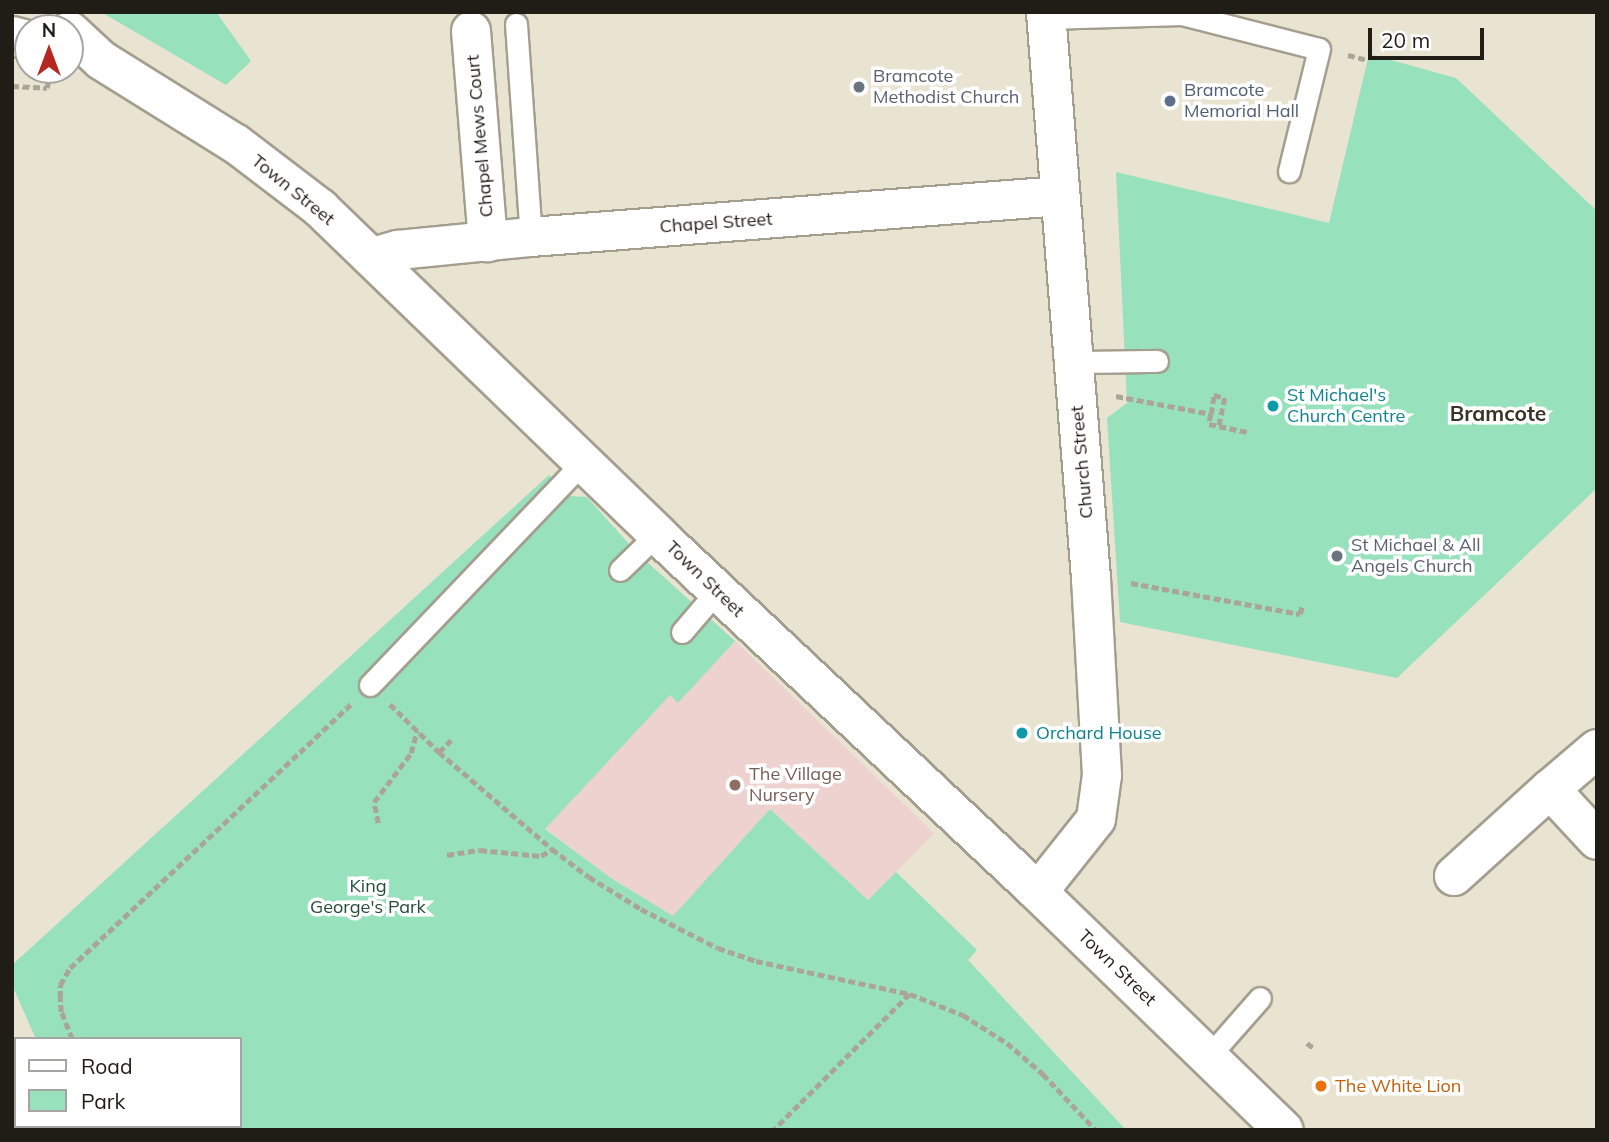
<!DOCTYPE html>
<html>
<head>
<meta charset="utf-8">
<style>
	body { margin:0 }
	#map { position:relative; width:1609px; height:1142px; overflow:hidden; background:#e9e3d2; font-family:Mulish,sans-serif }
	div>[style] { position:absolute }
	.education>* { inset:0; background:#edd2cf }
	.green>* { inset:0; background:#97e1bd }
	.path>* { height:4.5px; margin-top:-2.25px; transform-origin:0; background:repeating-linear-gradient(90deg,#aaa597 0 7px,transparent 0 10.5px) }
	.roads { filter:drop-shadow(2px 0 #a49e8e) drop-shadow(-2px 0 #a49e8e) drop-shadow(0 2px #a49e8e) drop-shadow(0 -2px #a49e8e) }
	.lane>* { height:21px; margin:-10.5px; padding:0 10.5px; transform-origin:10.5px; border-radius:10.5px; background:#fff }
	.street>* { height:38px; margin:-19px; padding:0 19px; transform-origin:19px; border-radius:19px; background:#fff }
	.secondary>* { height:38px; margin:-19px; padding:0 19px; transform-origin:19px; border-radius:19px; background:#fff }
	.dots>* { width:19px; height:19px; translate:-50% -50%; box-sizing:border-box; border:4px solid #fff; border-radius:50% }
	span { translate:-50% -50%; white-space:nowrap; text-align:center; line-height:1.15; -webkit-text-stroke:7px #fff; paint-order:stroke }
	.worship-label { font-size:18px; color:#5b616d }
	.left { translate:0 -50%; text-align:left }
	.service-label { font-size:18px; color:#4e5e75 }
	.street-label { font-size:18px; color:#201d17 }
	.culture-label { font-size:18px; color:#0d838f }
	.education-label { font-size:18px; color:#785e54 }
	.park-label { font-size:18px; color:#234c39 }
	.food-label { font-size:18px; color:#c56008 }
	.quarter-label { font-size:21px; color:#3a3427; font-weight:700 }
	.frame { position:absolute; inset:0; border:14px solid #201d17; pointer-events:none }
	.legend { position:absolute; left:14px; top:1037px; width:228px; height:91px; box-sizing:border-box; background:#fff; border:2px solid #a6a5a2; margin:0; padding:9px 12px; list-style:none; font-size:21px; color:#201d17 }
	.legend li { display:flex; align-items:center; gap:14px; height:35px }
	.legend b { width:35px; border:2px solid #a6a5a2 }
	.north { position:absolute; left:14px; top:14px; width:70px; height:70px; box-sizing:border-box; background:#fff; border:2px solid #a6a5a2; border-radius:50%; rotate:0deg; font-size:19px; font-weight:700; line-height:28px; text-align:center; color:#201d17 }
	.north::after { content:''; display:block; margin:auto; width:24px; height:32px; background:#b62722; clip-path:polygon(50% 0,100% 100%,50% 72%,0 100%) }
	.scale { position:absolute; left:1368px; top:28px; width:116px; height:32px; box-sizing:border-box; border:4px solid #201d17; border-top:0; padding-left:9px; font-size:21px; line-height:24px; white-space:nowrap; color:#201d17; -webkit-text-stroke:5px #fff; paint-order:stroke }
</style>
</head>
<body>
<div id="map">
	<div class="education">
		<div style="clip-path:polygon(735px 641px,934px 833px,868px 900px,770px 809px,673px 916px,611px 878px,545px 828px,670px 695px,678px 702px)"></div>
	</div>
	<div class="green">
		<div style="clip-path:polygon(101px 12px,216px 12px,251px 61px,226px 85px)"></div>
		<div style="clip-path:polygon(1369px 54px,1456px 78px,1597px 211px,1597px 488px,1397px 678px,1120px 622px,1107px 418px,1127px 403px,1116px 172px,1329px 223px)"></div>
		<div style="clip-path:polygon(549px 475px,570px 496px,587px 497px,637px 553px,735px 641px,678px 703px,670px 695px,545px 829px,611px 878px,673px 916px,770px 809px,868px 900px,896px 872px,977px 950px,968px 960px,1126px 1130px,76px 1130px,74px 1126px,240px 1126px,240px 1039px,36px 1039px,12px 985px,12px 965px)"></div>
	</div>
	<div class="path">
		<div style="left:1348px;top:55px;width:21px;rotate:14deg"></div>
		<div style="left:12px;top:86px;width:35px;rotate:3deg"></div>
		<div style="left:47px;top:88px;width:16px;rotate:-79deg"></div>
		<div style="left:1116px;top:396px;width:97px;rotate:10.7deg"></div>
		<div style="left:1211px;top:414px;width:10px;rotate:101deg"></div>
		<div style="left:1209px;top:424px;width:40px;rotate:12deg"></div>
		<div style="left:1211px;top:414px;width:19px;rotate:-81deg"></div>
		<div style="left:1214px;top:395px;width:11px;rotate:15deg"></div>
		<div style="left:1225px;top:398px;width:29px;rotate:102deg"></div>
		<div style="left:1131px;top:583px;width:172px;rotate:10.4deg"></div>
		<div style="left:1300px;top:614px;width:8px;rotate:-76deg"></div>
		<div style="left:390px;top:704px;width:69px;rotate:44.4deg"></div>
		<div style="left:439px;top:752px;width:149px;rotate:40.6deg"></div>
		<div style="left:552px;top:849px;width:46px;rotate:37.1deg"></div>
		<div style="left:589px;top:877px;width:61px;rotate:31.6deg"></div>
		<div style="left:641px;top:909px;width:86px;rotate:26.9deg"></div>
		<div style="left:718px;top:948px;width:40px;rotate:18.9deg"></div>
		<div style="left:756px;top:961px;width:157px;rotate:12.1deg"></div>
		<div style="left:910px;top:994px;width:192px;rotate:135deg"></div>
		<div style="left:439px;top:752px;width:17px;rotate:-45deg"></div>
		<div style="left:378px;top:823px;width:21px;rotate:-101deg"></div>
		<div style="left:374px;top:802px;width:61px;rotate:-52.9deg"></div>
		<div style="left:411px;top:753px;width:23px;rotate:-75deg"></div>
		<div style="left:447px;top:855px;width:33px;rotate:-9deg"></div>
		<div style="left:480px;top:850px;width:61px;rotate:5.6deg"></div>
		<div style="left:541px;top:856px;width:13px;rotate:-32deg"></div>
		<div style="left:910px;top:994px;width:57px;rotate:21.6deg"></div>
		<div style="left:963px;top:1015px;width:52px;rotate:32.5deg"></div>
		<div style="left:1007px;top:1043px;width:48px;rotate:40.7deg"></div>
		<div style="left:1043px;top:1074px;width:77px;rotate:46.6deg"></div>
		<div style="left:72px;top:1039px;width:29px;rotate:-112deg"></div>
		<div style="left:61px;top:1012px;width:14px;rotate:-94deg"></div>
		<div style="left:60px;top:998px;width:13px;rotate:-90deg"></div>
		<div style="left:60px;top:985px;width:20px;rotate:-60deg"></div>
		<div style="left:70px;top:968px;width:386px;rotate:-43.2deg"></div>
		<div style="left:1307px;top:1043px;width:10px;rotate:37deg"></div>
		<div style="left:111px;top:1126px;width:4px;rotate:76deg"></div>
	</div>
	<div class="roads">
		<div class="lane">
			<div style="left:1046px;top:18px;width:136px;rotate:-1.7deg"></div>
			<div style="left:1182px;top:14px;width:141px;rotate:14.3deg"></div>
			<div style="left:1319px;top:49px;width:126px;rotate:103.8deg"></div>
			<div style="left:516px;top:24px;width:214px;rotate:86deg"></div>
			<div style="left:1074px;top:362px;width:83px;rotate:-0.7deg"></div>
			<div style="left:620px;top:570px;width:52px;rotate:-44.2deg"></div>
			<div style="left:682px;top:632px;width:54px;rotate:-49.5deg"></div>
			<div style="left:370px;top:685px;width:308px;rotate:-46.3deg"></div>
			<div style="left:1209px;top:1056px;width:77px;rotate:-48.7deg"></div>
		</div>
		<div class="street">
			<div style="left:471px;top:31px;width:212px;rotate:85.4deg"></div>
			<div style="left:373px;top:257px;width:26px;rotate:-16deg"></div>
			<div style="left:398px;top:250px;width:134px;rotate:-5.6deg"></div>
			<div style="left:531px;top:237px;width:531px;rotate:-4.43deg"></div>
			<div style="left:1597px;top:749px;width:62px;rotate:139.6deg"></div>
			<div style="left:1550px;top:789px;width:69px;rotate:47.3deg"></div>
			<div style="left:1454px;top:876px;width:130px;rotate:-42.2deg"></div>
			<div style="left:1038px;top:892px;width:93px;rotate:-51.5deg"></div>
			<div style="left:1096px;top:819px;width:44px;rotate:-82.2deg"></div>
			<div style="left:1102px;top:775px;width:197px;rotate:-93.2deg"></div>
			<div style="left:1091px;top:578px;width:568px;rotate:-94.55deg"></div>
		</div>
		<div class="secondary">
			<div style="left:70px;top:31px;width:42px;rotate:43.1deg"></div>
			<div style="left:101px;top:60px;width:159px;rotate:31.9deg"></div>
			<div style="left:236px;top:144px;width:106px;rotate:37.3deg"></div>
			<div style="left:320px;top:208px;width:469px;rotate:44deg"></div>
			<div style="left:657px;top:534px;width:523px;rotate:43.22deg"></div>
			<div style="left:1038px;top:892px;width:342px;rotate:44.1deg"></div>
			<div style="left:12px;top:36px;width:16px;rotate:14deg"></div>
		</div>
	</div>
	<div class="dots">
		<div style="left:859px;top:87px;background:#6b7280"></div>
		<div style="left:1170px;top:101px;background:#5c6f8a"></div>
		<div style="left:1273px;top:406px;background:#0f9aa8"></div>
		<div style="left:1337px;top:556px;background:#6b7280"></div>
		<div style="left:1022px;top:733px;background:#0f9aa8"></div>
		<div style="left:735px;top:785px;background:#8d6e63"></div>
		<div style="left:1321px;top:1086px;background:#e8710a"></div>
	</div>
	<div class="worship-label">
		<span class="left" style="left:873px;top:87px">Bramcote<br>Methodist Church</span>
		<span class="left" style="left:1351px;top:556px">St Michael &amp; All<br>Angels Church</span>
	</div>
	<div class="service-label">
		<span class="left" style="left:1184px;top:101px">Bramcote<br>Memorial Hall</span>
	</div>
	<div class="street-label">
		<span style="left:480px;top:136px;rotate:-95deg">Chapel Mews Court</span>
		<span style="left:293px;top:190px;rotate:39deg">Town Street</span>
		<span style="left:716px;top:223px;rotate:-4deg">Chapel Street</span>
		<span style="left:1082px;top:462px;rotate:-95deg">Church Street</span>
		<span style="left:705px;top:579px;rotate:44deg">Town Street</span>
		<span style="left:1117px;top:968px;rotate:44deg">Town Street</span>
	</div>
	<div class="culture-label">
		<span class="left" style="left:1287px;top:406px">St Michael's<br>Church Centre</span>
		<span class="left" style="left:1036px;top:733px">Orchard House</span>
	</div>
	<div class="education-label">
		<span class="left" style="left:749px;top:785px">The Village<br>Nursery</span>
	</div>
	<div class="park-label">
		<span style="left:368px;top:897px">King<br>George's Park</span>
	</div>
	<div class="food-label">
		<span class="left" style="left:1335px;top:1086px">The White Lion</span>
	</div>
	<div class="quarter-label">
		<span style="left:1498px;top:413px">Bramcote</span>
	</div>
	<div class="frame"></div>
	<ul class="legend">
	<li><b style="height:9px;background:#fff"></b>Road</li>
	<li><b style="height:19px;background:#97e1bd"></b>Park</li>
	</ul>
	<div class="north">N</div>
	<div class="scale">20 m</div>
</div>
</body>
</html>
